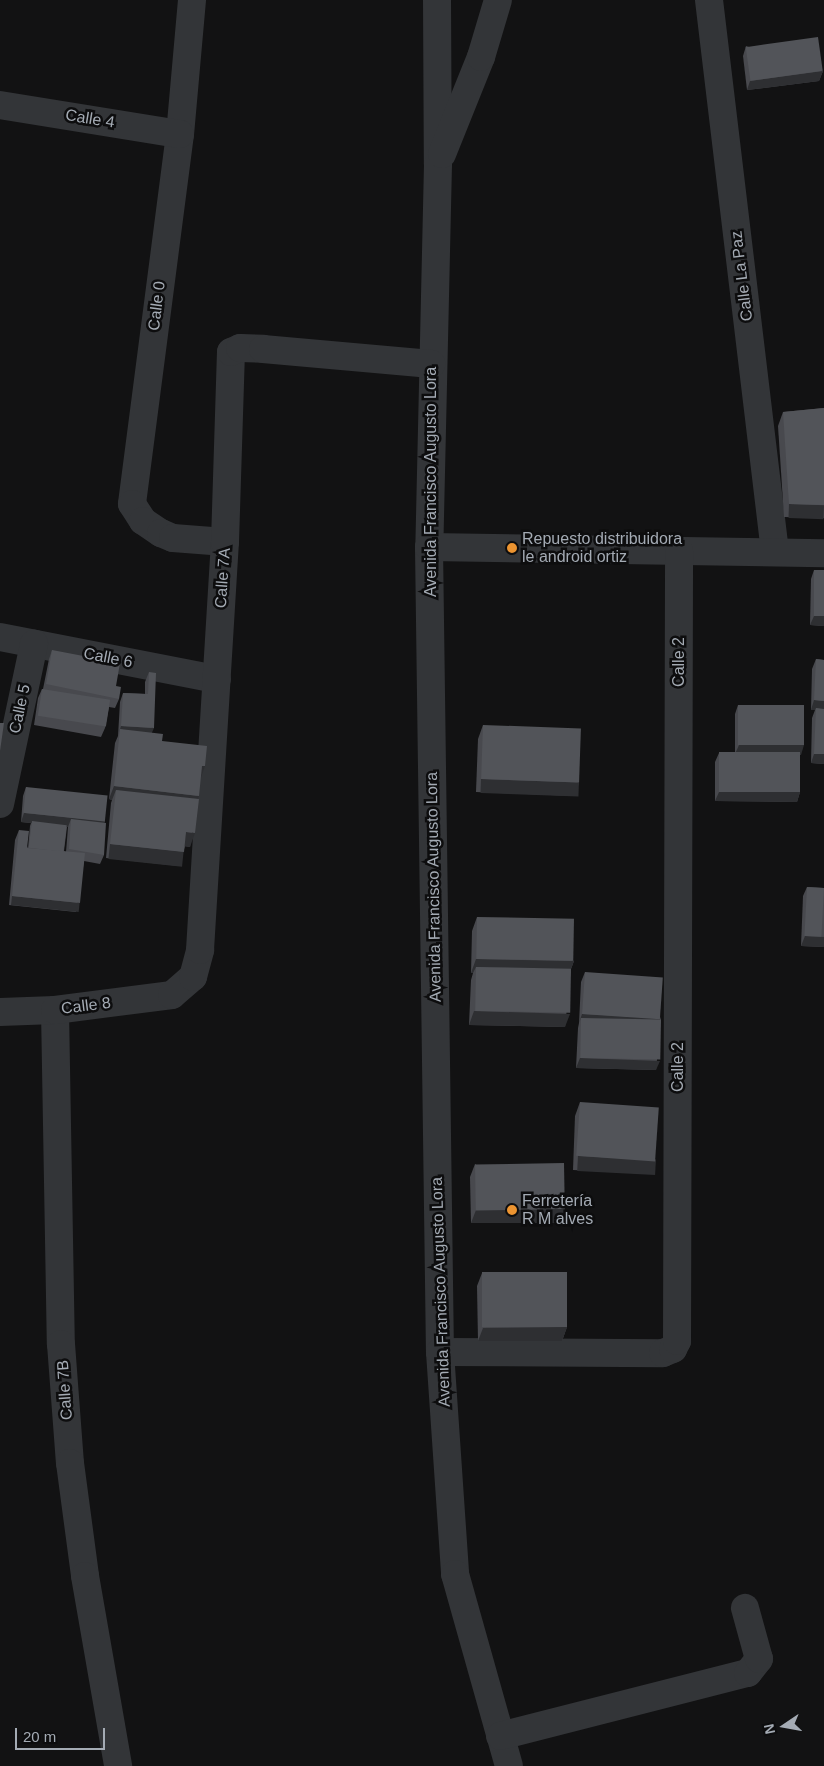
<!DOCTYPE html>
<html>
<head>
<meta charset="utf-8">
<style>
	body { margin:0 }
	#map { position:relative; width:824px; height:1766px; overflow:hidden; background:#121213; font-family:Arial,sans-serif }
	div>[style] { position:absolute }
	.minor>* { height:28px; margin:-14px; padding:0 14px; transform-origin:14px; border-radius:14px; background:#333538 }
	.wall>* { inset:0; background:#48494e }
	.shaded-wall>* { inset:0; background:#2e2f32; transform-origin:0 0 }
	.building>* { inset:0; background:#525459; transform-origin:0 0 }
	.dots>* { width:14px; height:14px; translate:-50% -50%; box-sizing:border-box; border:2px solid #0d0d0e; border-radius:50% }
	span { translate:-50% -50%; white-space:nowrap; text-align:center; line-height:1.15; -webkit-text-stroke:5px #0d0d0e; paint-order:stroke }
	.street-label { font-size:16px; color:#a4abb4 }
	.poi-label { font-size:16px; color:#a4abb4 }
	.left { translate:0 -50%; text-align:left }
	.north { position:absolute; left:759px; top:1701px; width:50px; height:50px; -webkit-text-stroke:4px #0d0d0e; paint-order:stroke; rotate:258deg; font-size:14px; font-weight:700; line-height:20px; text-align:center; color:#a4abb4 }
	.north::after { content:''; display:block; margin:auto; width:18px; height:22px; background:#a4abb4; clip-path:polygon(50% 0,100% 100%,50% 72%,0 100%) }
	.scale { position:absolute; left:15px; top:1728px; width:90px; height:22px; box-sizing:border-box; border:2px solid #a4abb4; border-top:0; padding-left:6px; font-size:15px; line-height:18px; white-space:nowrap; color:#a4abb4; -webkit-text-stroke:4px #0d0d0e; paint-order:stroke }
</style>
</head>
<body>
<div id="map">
	<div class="minor">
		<div style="left:192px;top:0;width:135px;rotate:95.1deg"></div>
		<div style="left:180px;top:134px;width:373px;rotate:97.4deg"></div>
		<div style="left:132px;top:504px;width:20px;rotate:57deg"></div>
		<div style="left:143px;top:521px;width:22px;rotate:34deg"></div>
		<div style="left:161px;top:533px;width:13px;rotate:23deg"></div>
		<div style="left:173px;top:538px;width:52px;rotate:4.4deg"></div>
		<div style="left:437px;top:0;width:164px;rotate:89.7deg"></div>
		<div style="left:438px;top:164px;width:383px;rotate:91.3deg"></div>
		<div style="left:429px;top:547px;width:805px;rotate:89.22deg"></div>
		<div style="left:440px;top:1352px;width:223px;rotate:86.1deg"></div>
		<div style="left:455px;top:1574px;width:199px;rotate:74.3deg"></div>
		<div style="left:709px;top:0;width:556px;rotate:83.18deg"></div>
		<div style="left:0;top:105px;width:182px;rotate:9.2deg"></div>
		<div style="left:442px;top:154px;width:105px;rotate:-68.1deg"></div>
		<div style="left:481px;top:57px;width:59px;rotate:-73.4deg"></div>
		<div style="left:429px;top:547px;width:395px;rotate:0.9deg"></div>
		<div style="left:0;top:637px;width:221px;rotate:11deg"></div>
		<div style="left:0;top:804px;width:164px;rotate:-78deg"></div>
		<div style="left:55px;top:1010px;width:334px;rotate:89deg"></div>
		<div style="left:61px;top:1344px;width:119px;rotate:85.7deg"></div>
		<div style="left:70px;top:1463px;width:114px;rotate:82.4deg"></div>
		<div style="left:85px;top:1576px;width:193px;rotate:80.1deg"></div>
		<div style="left:0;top:1012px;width:55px;rotate:-2.1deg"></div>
		<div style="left:55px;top:1010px;width:118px;rotate:-7.3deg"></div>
		<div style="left:172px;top:995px;width:28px;rotate:-41deg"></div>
		<div style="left:193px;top:977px;width:28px;rotate:-75deg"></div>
		<div style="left:200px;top:950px;width:409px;rotate:-86.5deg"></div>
		<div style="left:225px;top:542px;width:190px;rotate:-88.2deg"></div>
		<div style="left:231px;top:352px;width:10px;rotate:-24deg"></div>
		<div style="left:240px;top:348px;width:23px;rotate:2deg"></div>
		<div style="left:263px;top:349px;width:169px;rotate:5.1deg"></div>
		<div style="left:440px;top:1352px;width:223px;rotate:0.3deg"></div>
		<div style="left:663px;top:1353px;width:11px;rotate:-22deg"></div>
		<div style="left:673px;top:1349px;width:9px;rotate:-63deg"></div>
		<div style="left:677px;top:1341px;width:790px;rotate:-89.85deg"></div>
		<div style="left:500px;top:1736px;width:256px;rotate:-14.3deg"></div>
		<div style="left:748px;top:1673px;width:18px;rotate:-52deg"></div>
		<div style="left:759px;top:1659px;width:53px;rotate:-105.4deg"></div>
	</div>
	<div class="wall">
		<div style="clip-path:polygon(746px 46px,823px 71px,819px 81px,747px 90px,743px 56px)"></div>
		<div style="clip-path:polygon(824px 408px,824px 518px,784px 517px,778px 426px,783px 412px)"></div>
		<div style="clip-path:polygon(814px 570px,824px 570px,824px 626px,810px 625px,811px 579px)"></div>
		<div style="clip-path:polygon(52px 650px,116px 686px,119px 699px,115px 708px,109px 707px,105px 728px,101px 737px,34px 725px,38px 698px,42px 689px,43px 689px,49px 659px)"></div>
		<div style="clip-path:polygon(816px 659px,824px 660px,824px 764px,811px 763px,812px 718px,815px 710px,811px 710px,812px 669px)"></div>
		<div style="clip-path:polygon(149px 672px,152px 733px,162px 741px,200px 779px,190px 847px,185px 846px,179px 866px,106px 858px,111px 803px,112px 800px,109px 799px,115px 743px,118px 736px,120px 702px,123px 693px,145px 694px,145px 682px)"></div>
		<div style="clip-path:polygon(738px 705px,801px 755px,800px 755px,800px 792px,797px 802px,715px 801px,715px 762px,719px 753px,735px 753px,735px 714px)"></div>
		<div style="clip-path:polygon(483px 725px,579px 783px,574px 796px,476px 792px,478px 739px)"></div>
		<div style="clip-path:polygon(evenodd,26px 787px,105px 821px,104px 823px,104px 855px,100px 864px,84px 861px,76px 912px,9px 905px,15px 840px,19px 830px,28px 848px,30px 826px,31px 823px,21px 822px,23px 796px,26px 787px,67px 827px,68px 827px,66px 852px,64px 851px,67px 827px)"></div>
		<div style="clip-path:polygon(807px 887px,824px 888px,824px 947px,801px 946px,803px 896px)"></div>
		<div style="clip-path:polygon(477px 917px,574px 961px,571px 969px,565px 1027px,469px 1025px,471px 980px,473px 973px,471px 973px,472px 931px)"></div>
		<div style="clip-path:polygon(585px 972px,661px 1018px,656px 1070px,576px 1068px,578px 1028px,579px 1023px,581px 982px)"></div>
		<div style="clip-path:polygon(580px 1102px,656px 1160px,651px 1174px,573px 1170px,575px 1116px)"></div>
		<div style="clip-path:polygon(475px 1164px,560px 1223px,471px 1223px,470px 1177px)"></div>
		<div style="clip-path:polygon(482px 1273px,567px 1327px,562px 1341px,478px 1341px,477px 1286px)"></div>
	</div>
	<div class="shaded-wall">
		<div style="clip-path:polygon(823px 71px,819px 81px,747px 90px,750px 81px)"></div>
		<div style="left:789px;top:504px;width:35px;height:14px;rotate:2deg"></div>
		<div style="clip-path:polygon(814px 616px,824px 616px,824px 626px,810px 625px)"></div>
		<div style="clip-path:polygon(814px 700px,824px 701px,824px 710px,816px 708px,815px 710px,811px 710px)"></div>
		<div style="clip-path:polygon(121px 726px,154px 728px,150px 737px,120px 729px,118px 736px)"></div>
		<div style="clip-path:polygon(739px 745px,804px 745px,801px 755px,735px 754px)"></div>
		<div style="clip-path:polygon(814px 754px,824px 754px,824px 764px,811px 763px)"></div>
		<div style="clip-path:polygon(202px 766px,205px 766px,200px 780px)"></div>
		<div style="left:481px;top:779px;width:98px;height:14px;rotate:2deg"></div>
		<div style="clip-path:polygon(114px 786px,199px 796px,194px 809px,116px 790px,112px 800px,109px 799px)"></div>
		<div style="clip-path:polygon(719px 792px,800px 792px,797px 802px,715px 801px)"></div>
		<div style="clip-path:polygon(24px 813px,105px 821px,102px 830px,71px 819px,68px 827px,31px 823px,32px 821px,31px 823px,21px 822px)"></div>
		<div style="clip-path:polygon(186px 832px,195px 833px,190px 847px,181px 846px)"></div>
		<div style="left:110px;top:844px;width:74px;height:15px;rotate:6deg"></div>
		<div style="left:12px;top:896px;width:68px;height:9px;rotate:6deg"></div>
		<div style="clip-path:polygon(805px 936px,824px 937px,824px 947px,801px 946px)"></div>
		<div style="clip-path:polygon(476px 959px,574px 961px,569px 974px,476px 967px,473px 973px,471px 973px)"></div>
		<div style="clip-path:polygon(474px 1011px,570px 1014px,565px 1027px,469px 1025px)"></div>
		<div style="clip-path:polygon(582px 1014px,661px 1018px,658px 1027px,581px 1018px,579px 1023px)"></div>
		<div style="clip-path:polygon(580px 1058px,660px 1061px,656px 1070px,576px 1068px)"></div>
		<div style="left:578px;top:1156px;width:78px;height:15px;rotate:3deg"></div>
		<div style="clip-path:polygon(565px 1209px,560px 1223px,471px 1223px,476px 1210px)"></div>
		<div style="clip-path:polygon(567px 1327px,562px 1341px,478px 1341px,483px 1328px)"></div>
	</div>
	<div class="building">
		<div style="left:818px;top:37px;width:34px;height:73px;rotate:82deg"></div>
		<div style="clip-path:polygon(824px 408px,824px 505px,789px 504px,783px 412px)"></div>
		<div style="left:814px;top:570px;width:10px;height:46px"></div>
		<div style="clip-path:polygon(52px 650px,120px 663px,116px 686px,121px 687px,119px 699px,46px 684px)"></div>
		<div style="clip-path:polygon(816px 659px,824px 660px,824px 701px,814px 700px)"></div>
		<div style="clip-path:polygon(149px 672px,156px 673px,154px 728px,121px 726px,123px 693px,148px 694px)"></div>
		<div style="left:42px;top:689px;width:69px;height:27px;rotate:9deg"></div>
		<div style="left:738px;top:705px;width:66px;height:40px"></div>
		<div style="clip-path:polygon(816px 708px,824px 709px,824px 754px,814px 754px)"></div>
		<div style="clip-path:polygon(0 723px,4px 723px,0 751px)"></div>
		<div style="left:483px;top:725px;width:98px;height:54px;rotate:2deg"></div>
		<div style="clip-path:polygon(120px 729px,163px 734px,162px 741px,207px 746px,205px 766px,202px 766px,199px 796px,114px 786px)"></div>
		<div style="left:800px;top:752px;width:40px;height:81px;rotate:90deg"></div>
		<div style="left:26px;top:787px;width:82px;height:26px;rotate:6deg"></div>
		<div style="clip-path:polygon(116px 790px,199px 799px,195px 833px,186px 832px,184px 852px,110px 844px)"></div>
		<div style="clip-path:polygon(71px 819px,106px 823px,104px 855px,69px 849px)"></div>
		<div style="left:32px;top:821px;width:35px;height:27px;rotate:7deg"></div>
		<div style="clip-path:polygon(19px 830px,29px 831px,27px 848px,85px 853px,80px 903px,12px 896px)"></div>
		<div style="left:807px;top:887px;width:17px;height:49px;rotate:3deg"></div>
		<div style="left:477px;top:917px;width:97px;height:42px;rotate:1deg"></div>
		<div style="left:476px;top:967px;width:95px;height:44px;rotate:1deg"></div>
		<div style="left:585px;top:972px;width:78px;height:42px;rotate:4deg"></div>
		<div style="left:581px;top:1018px;width:80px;height:40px;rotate:1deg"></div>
		<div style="left:580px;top:1102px;width:79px;height:54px;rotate:4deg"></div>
		<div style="left:564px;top:1163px;width:46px;height:89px;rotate:89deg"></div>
		<div style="left:567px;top:1272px;width:55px;height:85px;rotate:90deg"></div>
	</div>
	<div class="dots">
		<div style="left:512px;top:548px;background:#ec9431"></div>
		<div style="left:512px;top:1210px;background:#ec9431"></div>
	</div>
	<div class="street-label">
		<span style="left:90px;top:119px;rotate:9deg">Calle 4</span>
		<span style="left:742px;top:276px;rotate:-97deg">Calle La Paz</span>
		<span style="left:157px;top:306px;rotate:-83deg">Calle 0</span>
		<span style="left:431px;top:482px;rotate:-90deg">Avenida Francisco Augusto Lora</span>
		<span style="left:223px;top:578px;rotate:-86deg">Calle 7A</span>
		<span style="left:108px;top:658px;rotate:11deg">Calle 6</span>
		<span style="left:679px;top:662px;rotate:-90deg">Calle 2</span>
		<span style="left:20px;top:709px;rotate:-78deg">Calle 5</span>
		<span style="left:434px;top:887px;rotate:-91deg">Avenida Francisco Augusto Lora</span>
		<span style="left:86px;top:1006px;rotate:-7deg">Calle 8</span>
		<span style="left:678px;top:1067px;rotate:-90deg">Calle 2</span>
		<span style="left:441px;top:1292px;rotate:-92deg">Avenida Francisco Augusto Lora</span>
		<span style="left:65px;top:1390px;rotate:-94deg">Calle 7B</span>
	</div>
	<div class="poi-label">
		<span class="left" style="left:522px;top:548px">Repuesto distribuidora<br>le android ortiz</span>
		<span class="left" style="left:522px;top:1210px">Ferretería<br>R M alves</span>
	</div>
	<div class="north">N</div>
	<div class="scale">20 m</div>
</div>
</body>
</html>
